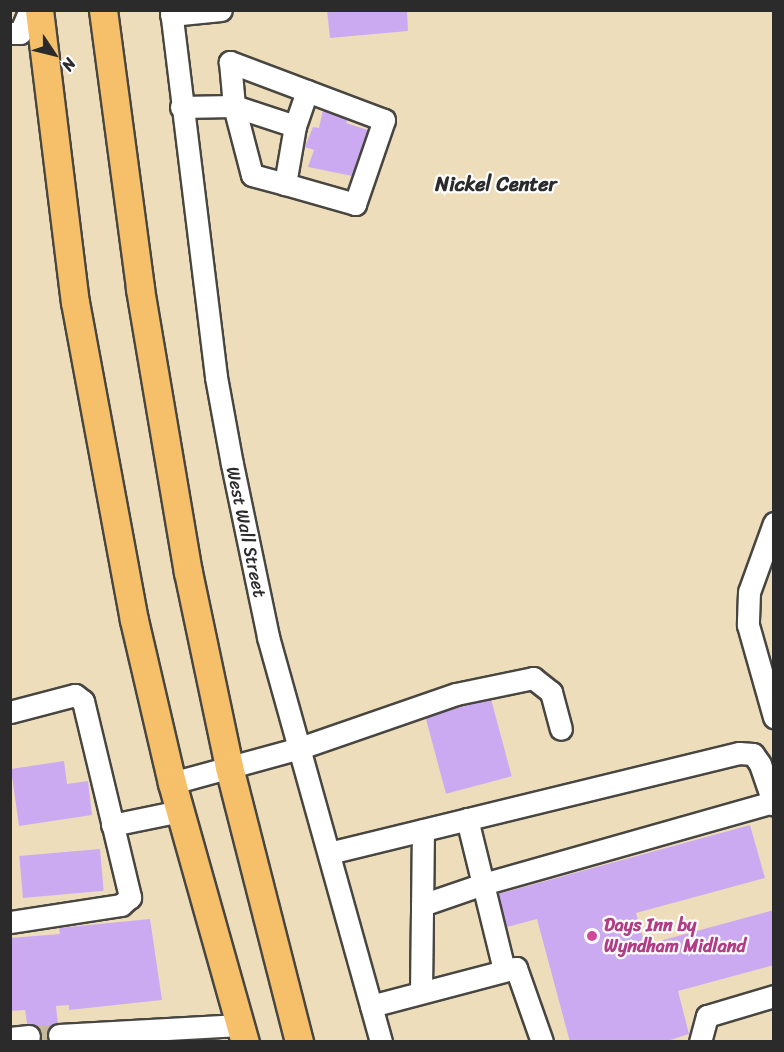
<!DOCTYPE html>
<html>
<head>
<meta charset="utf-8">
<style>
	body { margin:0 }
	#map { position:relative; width:784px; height:1052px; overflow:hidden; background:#edb; font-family:Sriracha,sans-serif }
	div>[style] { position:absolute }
	.building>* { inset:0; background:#ccaaf2; transform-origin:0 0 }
	.minor-tunnel>* { height:21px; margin-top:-10.5px; transform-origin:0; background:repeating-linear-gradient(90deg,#c7b99e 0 21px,transparent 0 31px) }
	.roads { filter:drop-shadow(2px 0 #484641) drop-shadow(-2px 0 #484641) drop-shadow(0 2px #484641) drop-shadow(0 -2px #484641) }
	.minor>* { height:21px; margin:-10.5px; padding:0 10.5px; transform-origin:10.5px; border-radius:10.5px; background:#fff }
	.major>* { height:27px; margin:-13.5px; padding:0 13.5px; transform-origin:13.5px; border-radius:13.5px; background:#f6c06b }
	.dots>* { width:16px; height:16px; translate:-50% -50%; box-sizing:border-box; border:3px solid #fff; border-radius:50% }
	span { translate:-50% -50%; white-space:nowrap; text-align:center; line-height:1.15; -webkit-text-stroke:4.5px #fff; paint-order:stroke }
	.street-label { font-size:18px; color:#2b2b2b }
	.hotel-label { font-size:18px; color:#b23c85; font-weight:700 }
	.left { translate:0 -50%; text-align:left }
	.neighbourhood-label { font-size:20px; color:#2b2b2b; font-weight:700 }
	.frame { position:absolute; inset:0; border:12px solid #2b2b2b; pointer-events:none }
	.north { position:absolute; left:24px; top:24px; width:60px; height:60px; -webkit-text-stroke:4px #fff; paint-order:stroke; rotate:125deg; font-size:16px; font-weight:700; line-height:24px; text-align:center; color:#2b2b2b }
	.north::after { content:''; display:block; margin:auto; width:21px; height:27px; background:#2b2b2b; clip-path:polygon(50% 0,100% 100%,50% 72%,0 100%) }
</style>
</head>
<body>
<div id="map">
	<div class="building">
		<div style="clip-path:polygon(327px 10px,407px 10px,408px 31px,330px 38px)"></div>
		<div style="clip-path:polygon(323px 110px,349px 117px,346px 123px,377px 133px,362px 178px,308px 167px,314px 150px,305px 147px,313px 127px,319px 128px)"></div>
		<div style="left:491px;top:699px;width:80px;height:68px;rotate:75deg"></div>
		<div style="clip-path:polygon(64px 761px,67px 784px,88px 781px,92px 815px,19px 826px,11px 769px)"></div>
		<div style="clip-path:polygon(750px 825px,765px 878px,636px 913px,645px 945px,774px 910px,774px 965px,678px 991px,689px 1034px,664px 1042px,570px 1042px,537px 919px,507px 927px,498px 894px)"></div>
		<div style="left:100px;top:849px;width:42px;height:81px;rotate:85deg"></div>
		<div style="clip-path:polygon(150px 919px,162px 1000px,69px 1010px,69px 1005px,56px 1006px,60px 1042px,30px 1042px,25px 1010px,10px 1011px,10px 938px,60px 934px,59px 928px)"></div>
	</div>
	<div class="minor-tunnel">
		<div style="left:29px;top:1036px;width:30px;rotate:-2deg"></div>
	</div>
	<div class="roads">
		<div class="minor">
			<div style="left:171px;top:10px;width:370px;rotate:83deg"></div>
			<div style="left:216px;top:377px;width:88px;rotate:79.6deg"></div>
			<div style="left:232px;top:464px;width:177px;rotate:78.2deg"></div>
			<div style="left:268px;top:637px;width:420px;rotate:74.4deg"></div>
			<div style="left:171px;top:15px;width:50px;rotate:-5.7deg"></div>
			<div style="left:10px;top:33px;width:10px"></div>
			<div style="left:20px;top:33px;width:25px;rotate:-67deg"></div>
			<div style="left:181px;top:107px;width:53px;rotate:-1.1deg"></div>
			<div style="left:234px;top:106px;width:71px;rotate:75.4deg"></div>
			<div style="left:252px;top:175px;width:34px;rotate:15deg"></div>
			<div style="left:285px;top:184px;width:73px;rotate:15.9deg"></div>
			<div style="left:355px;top:204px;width:89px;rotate:-71deg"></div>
			<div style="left:384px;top:120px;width:165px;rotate:-159.4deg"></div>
			<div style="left:230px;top:62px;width:44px;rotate:84.8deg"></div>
			<div style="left:234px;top:106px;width:64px;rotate:18.2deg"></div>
			<div style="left:295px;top:126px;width:59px;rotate:99.8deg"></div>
			<div style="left:295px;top:126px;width:37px;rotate:-71deg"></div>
			<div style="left:774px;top:523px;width:73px;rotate:109.9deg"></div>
			<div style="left:749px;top:592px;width:33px;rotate:92deg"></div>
			<div style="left:748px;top:625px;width:96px;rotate:74.2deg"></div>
			<div style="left:10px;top:712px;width:67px;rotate:-14.7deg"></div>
			<div style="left:75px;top:695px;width:10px;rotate:37deg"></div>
			<div style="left:83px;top:701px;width:202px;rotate:76.5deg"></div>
			<div style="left:130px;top:897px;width:12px;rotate:138deg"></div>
			<div style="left:121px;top:905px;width:112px;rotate:171.3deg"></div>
			<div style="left:172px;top:783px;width:133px;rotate:-15.3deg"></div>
			<div style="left:300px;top:748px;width:165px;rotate:-19.1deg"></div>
			<div style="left:456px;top:694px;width:79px;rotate:-11.7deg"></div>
			<div style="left:533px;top:678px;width:23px;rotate:38deg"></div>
			<div style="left:551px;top:692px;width:38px;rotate:75deg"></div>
			<div style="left:467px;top:819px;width:155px;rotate:76.2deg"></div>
			<div style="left:112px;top:825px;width:69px;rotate:-11.6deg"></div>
			<div style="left:329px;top:853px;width:422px;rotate:-13.7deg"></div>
			<div style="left:739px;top:753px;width:14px;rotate:4deg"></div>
			<div style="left:753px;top:754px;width:12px;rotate:55deg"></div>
			<div style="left:760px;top:764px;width:43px;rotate:71.1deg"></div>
			<div style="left:422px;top:905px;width:65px;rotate:-19deg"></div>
			<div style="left:483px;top:884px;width:300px;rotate:-15.8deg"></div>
			<div style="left:421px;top:992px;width:162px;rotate:-89.3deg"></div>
			<div style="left:371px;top:1006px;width:150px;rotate:-14.7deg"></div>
			<div style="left:516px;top:968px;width:78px;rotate:70.6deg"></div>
			<div style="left:59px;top:1035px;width:181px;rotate:-3.2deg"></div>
			<div style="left:10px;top:1038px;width:19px;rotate:-6deg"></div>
			<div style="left:700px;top:1042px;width:27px;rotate:-75deg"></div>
			<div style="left:707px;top:1016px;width:70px;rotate:-16.6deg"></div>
		</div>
		<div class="major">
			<div style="left:39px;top:10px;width:294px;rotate:83deg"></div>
			<div style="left:75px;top:302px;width:323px;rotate:79.5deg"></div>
			<div style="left:134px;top:620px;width:167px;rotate:76.9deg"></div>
			<div style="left:172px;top:783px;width:269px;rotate:74.3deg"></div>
			<div style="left:103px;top:10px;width:281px;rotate:82.4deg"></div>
			<div style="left:140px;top:289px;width:287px;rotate:80.4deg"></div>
			<div style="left:188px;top:572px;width:199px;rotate:78.1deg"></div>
			<div style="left:229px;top:767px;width:284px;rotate:75.7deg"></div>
		</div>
	</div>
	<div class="dots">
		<div style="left:592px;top:936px;background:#d1479c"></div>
	</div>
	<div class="street-label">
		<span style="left:246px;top:532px;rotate:78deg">West Wall Street</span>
	</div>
	<div class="hotel-label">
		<span class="left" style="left:604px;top:936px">Days Inn by<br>Wyndham Midland</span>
	</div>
	<div class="neighbourhood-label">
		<span style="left:496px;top:184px">Nickel Center</span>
	</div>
	<div class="frame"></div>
	<div class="north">N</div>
</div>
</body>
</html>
